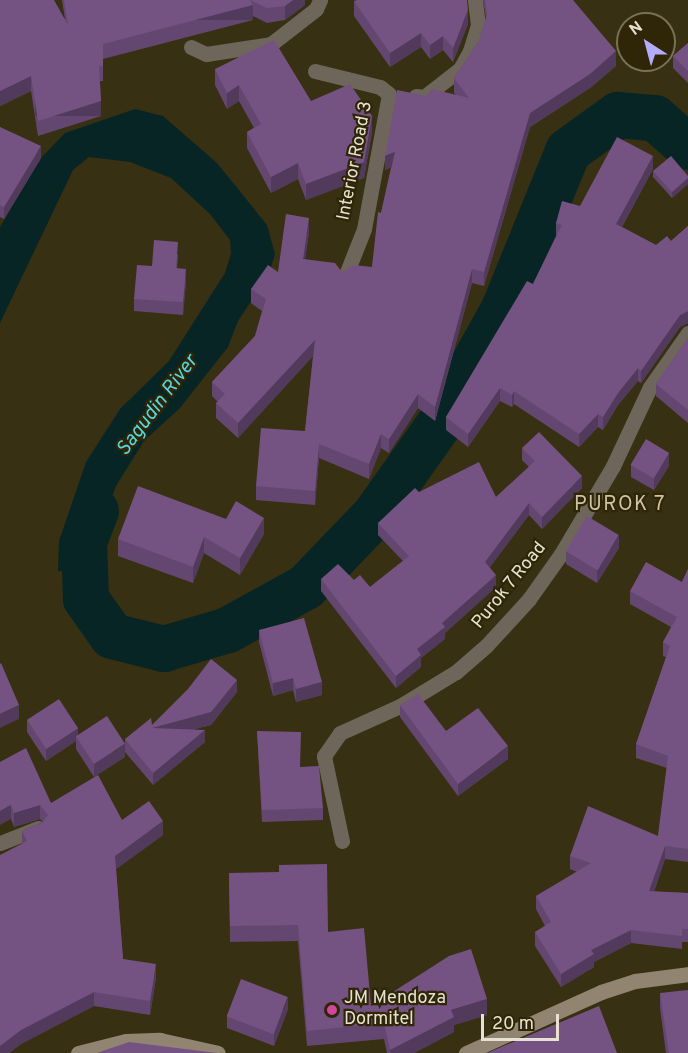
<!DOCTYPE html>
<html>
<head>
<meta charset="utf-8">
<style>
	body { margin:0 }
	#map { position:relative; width:688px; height:1053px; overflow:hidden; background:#383012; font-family:Overpass,sans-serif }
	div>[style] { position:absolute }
	.water>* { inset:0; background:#082526 }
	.river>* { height:46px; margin:-23px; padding:0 23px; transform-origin:23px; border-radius:23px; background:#082526 }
	.street>* { height:15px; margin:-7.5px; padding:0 7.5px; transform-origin:7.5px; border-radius:7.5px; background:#6e665a }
	.secondary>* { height:15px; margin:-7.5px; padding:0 7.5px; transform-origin:7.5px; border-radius:7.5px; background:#918471 }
	.wall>* { inset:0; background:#644770 }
	.shaded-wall>* { inset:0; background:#513a5b; transform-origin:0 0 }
	.building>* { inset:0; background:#745382; transform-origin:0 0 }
	.dots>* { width:16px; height:16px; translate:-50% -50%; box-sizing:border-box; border:3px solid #2e2607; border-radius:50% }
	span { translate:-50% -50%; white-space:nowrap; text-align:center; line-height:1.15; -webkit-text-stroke:4.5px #2e2607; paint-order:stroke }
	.street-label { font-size:18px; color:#e6e1d0 }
	.poi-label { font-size:18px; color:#e6e1d0 }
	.left { translate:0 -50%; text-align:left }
	.water-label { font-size:20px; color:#55d7e0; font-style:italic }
	.neighbourhood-label { font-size:20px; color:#cec4a3; letter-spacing:1.5px }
	.north { position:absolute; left:616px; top:12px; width:60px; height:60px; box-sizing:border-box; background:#2e2607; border:2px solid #787157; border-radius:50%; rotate:324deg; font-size:16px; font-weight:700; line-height:24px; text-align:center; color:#e6e1d0 }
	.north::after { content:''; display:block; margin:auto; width:21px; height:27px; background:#b3adf9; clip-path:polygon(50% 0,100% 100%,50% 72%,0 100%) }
	.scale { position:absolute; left:481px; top:1014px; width:78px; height:27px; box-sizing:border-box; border:3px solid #e6e1d0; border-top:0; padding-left:8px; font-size:18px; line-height:21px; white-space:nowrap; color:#e6e1d0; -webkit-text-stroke:4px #2e2607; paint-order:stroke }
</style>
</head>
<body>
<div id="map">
	<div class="water">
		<div style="clip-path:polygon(135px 109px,163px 116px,217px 163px,267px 225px,275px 254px,269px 274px,238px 321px,228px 347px,180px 408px,144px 441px,116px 486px,100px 529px,91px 573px,58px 571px,59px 541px,86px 462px,120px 409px,169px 361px,225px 273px,231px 253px,230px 240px,210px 214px,171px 178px,130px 162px,89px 157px,73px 170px,0 323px,0 227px,41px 158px,65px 133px)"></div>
	</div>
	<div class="river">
		<div style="left:96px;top:511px;width:33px;rotate:111deg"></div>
		<div style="left:84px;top:542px;width:57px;rotate:88deg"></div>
		<div style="left:86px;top:599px;width:45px;rotate:54.9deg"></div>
		<div style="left:112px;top:636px;width:54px;rotate:14deg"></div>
		<div style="left:164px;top:649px;width:67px;rotate:-16.5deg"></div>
		<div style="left:228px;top:630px;width:89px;rotate:-28.9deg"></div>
		<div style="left:306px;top:587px;width:100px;rotate:-46.2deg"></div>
		<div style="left:375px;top:515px;width:118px;rotate:-54.7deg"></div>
		<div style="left:443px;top:419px;width:126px;rotate:-61deg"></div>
		<div style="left:504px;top:309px;width:170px;rotate:-67.9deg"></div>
		<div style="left:568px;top:151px;width:62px;rotate:-35.8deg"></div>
		<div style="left:618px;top:115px;width:37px;rotate:5deg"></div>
		<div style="left:655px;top:118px;width:44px;rotate:41.3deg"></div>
	</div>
	<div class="street">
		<div style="left:191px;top:47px;width:17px;rotate:25deg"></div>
		<div style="left:206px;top:54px;width:66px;rotate:-8.7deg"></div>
		<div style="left:271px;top:44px;width:57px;rotate:-37.9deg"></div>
		<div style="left:316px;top:9px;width:10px;rotate:-66deg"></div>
		<div style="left:315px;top:71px;width:67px;rotate:13.8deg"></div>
		<div style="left:380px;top:87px;width:11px;rotate:38deg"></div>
		<div style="left:416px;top:96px;width:8px;rotate:7deg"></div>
		<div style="left:424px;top:97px;width:46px;rotate:-37.9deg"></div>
		<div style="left:460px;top:69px;width:21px;rotate:-61deg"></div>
		<div style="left:470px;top:51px;width:27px;rotate:-73deg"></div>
		<div style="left:478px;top:25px;width:25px;rotate:-97deg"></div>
		<div style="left:345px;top:277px;width:52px;rotate:-68.4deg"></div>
		<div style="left:364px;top:229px;width:137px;rotate:-79.5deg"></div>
		<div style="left:342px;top:841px;width:87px;rotate:-102deg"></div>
		<div style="left:324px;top:756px;width:28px;rotate:-55deg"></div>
		<div style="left:340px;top:733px;width:66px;rotate:-24.2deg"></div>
		<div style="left:400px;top:706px;width:66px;rotate:-31.3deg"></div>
		<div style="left:456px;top:672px;width:40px;rotate:-41deg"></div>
		<div style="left:486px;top:646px;width:64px;rotate:-47.5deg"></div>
		<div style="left:529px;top:599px;width:55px;rotate:-54.6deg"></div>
		<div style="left:561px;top:554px;width:102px;rotate:-59.4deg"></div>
		<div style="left:613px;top:466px;width:87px;rotate:-64.9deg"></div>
		<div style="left:650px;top:387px;width:66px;rotate:-54.9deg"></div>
		<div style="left:0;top:843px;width:41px;rotate:-21.5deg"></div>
	</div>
	<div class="secondary">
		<div style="left:78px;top:1053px;width:49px;rotate:-14deg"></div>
		<div style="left:126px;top:1041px;width:34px;rotate:-2deg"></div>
		<div style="left:160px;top:1040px;width:59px;rotate:12.6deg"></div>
		<div style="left:466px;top:1053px;width:148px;rotate:-24.3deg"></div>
		<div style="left:601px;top:992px;width:36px;rotate:-18deg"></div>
		<div style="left:635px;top:981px;width:53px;rotate:-7.5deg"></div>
	</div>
	<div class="wall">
		<div style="clip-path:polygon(0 0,65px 19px,62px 0,305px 0,305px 5px,285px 20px,267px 23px,253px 16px,253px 20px,103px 59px,103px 81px,100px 81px,101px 116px,38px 136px,31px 91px,0 106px)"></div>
		<div style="clip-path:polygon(483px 0,573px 0,616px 66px,590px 88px,530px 127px,484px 286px,472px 283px,435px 421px,418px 408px,389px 453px,381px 448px,369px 479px,319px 458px,315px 505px,256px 500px,256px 486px,305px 431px,313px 356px,238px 438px,216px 418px,216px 403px,218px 402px,212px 396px,212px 382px,255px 336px,262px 311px,251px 303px,251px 289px,278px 272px,309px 232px,305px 259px,342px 272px,372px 267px,381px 213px,391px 167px,385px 170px,426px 96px,456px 95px,454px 93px,454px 78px,479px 41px,486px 18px)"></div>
		<div style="clip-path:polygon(354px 1px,468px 24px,453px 62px,443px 50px,430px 59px,421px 47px,390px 67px,354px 16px)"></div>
		<div style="clip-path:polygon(688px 43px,688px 83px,673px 68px,673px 56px)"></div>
		<div style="clip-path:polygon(215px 69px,311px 101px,372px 132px,364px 178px,306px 200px,298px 179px,271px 193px,247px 148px,247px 132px,254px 128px,239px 101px,227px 109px,215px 85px)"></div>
		<div style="clip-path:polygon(0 127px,41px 158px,4px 219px,0 217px)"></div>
		<div style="clip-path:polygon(653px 169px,622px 227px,656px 245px,671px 241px,688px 226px,688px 323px,680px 327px,641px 383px,638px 381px,618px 405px,603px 430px,598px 427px,579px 447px,514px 404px,512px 407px,500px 401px,468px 447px,446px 430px,446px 417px,533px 284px,556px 236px,556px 223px,580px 206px)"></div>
		<div style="clip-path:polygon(653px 171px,688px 176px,688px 184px,672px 198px,653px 177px)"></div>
		<div style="clip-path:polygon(178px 254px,177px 268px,186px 282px,183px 315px,134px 311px,134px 299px,152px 266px)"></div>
		<div style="clip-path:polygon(688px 338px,688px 423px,656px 396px,656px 384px)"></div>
		<div style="clip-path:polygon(522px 448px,582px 488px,542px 529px,529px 515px,490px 567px,496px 587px,445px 633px,445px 639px,421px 658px,421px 667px,396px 688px,321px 591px,321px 579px,354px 580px,370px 587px,403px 561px,378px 535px,378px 523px,419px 492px,496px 497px,529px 467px,522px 460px)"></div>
		<div style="clip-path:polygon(631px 465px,669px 466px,654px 490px,631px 477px)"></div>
		<div style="clip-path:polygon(264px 534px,240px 575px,204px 553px,193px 583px,118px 556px,118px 539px)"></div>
		<div style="clip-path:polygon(619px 548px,597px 583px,566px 564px,566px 551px)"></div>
		<div style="clip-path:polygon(688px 569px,688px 862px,665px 859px,654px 892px,688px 893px,688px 942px,682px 942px,682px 949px,631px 943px,594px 962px,594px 967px,561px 987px,535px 946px,535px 932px,545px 926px,536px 909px,536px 896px,577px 872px,570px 869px,570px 856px,658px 836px,667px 768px,636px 758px,636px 744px,666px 657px,663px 656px,663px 642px,671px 627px,630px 604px,630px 591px,682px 582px)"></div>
		<div style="clip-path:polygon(259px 630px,322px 695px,296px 702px,293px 690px,273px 696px,259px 642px)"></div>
		<div style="clip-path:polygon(237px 692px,211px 725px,194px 729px,205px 742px,153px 785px,125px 752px,125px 739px,152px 725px)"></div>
		<div style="clip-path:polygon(400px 705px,446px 731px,508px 759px,458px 796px,400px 717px)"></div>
		<div style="clip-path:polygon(27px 720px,78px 735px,125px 757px,94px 777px,76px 749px,76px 741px,46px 761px,27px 732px)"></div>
		<div style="clip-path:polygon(257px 731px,300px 767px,323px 808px,323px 820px,262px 822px)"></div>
		<div style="clip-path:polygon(0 762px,51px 803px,122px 820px,163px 835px,116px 869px,123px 959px,156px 978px,150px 1015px,94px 1006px,21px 1044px,9px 1053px,0 1053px,22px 843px,22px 831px,43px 822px,40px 819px,14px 827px,11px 819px)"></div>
		<div style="clip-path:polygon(229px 873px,328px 932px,371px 1006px,487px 1015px,454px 1025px,454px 1032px,414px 1053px,387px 1053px,384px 1039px,307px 1046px,298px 941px,230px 942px)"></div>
		<div style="clip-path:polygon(660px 993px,688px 1053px,666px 1053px,660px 1008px)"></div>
		<div style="clip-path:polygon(288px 1009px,274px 1046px,227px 1028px,227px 1016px)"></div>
	</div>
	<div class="shaded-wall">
		<div style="clip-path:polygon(293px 0,305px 0,305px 5px,285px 20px,285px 6px)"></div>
		<div style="left:253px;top:5px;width:15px;height:155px;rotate:90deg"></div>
		<div style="clip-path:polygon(468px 10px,468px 24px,453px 62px,453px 48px)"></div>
		<div style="clip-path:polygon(421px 33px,421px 47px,390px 67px,390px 53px)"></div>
		<div style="clip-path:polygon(443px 36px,443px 50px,430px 59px,430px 45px)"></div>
		<div style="clip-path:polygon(616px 51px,616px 66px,590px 88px,530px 127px,484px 286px,484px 272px,530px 113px)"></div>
		<div style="clip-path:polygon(31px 76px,31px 91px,0 106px,0 91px)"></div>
		<div style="clip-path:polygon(239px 85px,239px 101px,227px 109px,227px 93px)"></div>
		<div style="left:101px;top:101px;width:15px;height:66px;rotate:90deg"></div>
		<div style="clip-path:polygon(372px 116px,372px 132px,364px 178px,306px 200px,306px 184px)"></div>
		<div style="clip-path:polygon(41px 146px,41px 158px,4px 219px,4px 207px)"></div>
		<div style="clip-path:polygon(395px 152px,395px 166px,385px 170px,385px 156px)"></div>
		<div style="clip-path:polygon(653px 156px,653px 169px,616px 237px,616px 224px)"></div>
		<div style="clip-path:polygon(298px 163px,298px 179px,271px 193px,271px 177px)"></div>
		<div style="clip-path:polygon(688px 178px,688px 184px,672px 198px,672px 192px)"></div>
		<div style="clip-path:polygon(309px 218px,309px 232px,303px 273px,303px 259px)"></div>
		<div style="clip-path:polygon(186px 269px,186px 282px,183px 315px,183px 302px)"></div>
		<div style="clip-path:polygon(472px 269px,472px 283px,435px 421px,435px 407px)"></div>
		<div style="clip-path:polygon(688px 311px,688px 323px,680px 327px,641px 383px,641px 371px,680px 315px)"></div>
		<div style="clip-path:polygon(315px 340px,315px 354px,238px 438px,238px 423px)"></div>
		<div style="clip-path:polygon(638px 368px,638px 381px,618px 405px,603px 430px,603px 417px,618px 393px)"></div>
		<div style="clip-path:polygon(500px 388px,500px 401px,468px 447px,468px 434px)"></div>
		<div style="clip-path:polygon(514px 391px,514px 404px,512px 407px,512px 395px)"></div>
		<div style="clip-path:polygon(418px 394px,418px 408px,389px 453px,389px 439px)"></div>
		<div style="clip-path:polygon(598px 414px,598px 427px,579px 447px,579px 434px)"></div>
		<div style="clip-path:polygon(381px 434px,381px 448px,369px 479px,369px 464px)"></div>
		<div style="clip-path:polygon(319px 444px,319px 458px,315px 505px,315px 491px)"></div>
		<div style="clip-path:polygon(669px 453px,669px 466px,654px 490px,654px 478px)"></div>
		<div style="clip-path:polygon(582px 476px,582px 488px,542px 529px,542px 517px)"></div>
		<div style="clip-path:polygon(529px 503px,529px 515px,485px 574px,485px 562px)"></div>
		<div style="clip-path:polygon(264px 518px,264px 534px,240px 575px,240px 558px)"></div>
		<div style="clip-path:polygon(619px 535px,619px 548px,597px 583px,597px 570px)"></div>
		<div style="clip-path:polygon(204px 537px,204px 553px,193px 583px,193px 567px)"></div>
		<div style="clip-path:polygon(496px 575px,496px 587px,445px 633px,445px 639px,421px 658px,421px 667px,396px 688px,396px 676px,417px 649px,442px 623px)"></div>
		<div style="clip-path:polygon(293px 678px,293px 690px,273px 696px,273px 683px)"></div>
		<div style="clip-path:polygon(237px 680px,237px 692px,211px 725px,152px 741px,152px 728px)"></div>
		<div style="clip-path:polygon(322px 682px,322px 695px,296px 702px,296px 689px)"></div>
		<div style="clip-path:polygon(19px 705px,19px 719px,0 728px,0 714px)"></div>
		<div style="clip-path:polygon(78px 728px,78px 739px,76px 736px,76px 741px,46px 761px,46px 749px)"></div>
		<div style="clip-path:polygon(205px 730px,205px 742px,153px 785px,153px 773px)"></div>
		<div style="clip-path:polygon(125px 744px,125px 757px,94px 777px,94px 764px)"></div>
		<div style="clip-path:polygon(508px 746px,508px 759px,458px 796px,458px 784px)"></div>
		<div style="clip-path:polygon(11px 805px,11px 819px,0 825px,0 811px)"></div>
		<div style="clip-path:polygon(40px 805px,40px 819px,14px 827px,14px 813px)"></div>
		<div style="clip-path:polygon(163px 821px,163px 835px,115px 870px,115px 856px)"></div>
		<div style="clip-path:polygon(665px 846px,665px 859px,649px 905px,649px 891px)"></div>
		<div style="clip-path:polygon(631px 930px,631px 943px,594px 962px,594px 967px,561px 987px,561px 974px,591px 950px)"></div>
		<div style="clip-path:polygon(156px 964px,156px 978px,150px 1015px,150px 1001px)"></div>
		<div style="clip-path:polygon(94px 992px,94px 1006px,21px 1044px,9px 1053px,0 1053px,0 1046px,21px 1030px)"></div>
		<div style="clip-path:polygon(288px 997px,288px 1009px,274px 1046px,274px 1034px)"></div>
		<div style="clip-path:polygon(487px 999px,487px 1015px,454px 1025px,454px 1032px,414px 1053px,390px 1053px,390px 1050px,451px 1010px)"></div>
	</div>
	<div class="building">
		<div style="clip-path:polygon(0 0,54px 0,68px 25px,64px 0,293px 0,285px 6px,267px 8px,250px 0,253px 5px,103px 44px,103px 66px,99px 66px,101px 101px,38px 121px,31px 76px,0 91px)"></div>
		<div style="clip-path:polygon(357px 0,467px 0,468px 10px,453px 48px,443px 36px,430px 45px,421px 33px,390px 53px,354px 1px)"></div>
		<div style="clip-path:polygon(485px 0,573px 0,616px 51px,590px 74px,530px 113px,484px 272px,472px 269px,435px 407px,418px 394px,389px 439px,381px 434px,369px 464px,319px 444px,315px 491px,256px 486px,261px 428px,305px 431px,315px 340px,238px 423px,216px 403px,225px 394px,212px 382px,255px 336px,266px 299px,251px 289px,268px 265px,278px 272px,286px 214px,309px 218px,303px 259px,335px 263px,342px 272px,354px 265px,372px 267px,378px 212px,381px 213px,395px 152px,385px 156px,397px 90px,426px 96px,432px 89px,469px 98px,454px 78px,479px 41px,487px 14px)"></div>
		<div style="clip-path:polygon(274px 40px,311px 101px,350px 84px,372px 116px,364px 162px,306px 184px,298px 163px,271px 177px,247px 132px,261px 124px,239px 85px,227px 93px,215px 69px)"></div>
		<div style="clip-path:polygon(688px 43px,688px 71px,673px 56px)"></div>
		<div style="clip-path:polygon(0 127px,41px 146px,4px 207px,0 205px)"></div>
		<div style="clip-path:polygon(617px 137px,653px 156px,616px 224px,656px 245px,667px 236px,671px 241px,688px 226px,688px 311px,680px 315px,641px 371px,638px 368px,618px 393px,603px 417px,598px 414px,579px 434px,514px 391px,512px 395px,500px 388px,468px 434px,446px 417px,527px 281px,533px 284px,562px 225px,556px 223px,562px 201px,580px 206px)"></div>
		<div style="clip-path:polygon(671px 156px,688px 176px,688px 178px,672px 192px,653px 171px)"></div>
		<div style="clip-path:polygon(154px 240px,178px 242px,176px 268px,186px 269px,183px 302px,134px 299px,137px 265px,152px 266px)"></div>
		<div style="clip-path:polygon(688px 338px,688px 410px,656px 384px)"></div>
		<div style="clip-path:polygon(539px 432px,582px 476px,542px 517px,529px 503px,485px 562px,496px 575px,442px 623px,445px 627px,417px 649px,421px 655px,396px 676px,321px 579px,338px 564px,354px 580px,360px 575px,370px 587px,409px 556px,378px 523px,415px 488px,419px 492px,479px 462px,496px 497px,535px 461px,522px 448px)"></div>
		<div style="left:646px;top:439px;width:27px;height:30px;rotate:31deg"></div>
		<div style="clip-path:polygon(138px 486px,226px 519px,236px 501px,264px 518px,240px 558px,204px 537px,193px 567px,118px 539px)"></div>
		<div style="left:587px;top:516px;width:37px;height:41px;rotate:31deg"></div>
		<div style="clip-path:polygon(646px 562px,682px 582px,688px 569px,688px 849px,665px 846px,649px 891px,688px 893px,688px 929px,682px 929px,682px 936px,631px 930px,591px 950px,594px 954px,561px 974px,535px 932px,551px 922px,536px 896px,591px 863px,570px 856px,588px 806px,658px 836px,668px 756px,636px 744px,670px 646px,663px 642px,677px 617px,630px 591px)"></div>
		<div style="clip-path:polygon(304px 618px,322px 682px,296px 689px,293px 678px,273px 683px,259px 630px)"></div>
		<div style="clip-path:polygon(211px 659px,237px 680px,211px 712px,152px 728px,205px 730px,153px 773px,125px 739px,151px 718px,152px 725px,188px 689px)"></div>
		<div style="clip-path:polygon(1px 663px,19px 705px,0 714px,0 664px)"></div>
		<div style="clip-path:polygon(418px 694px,446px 731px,478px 708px,508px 746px,458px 784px,400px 705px)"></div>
		<div style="left:59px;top:699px;width:35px;height:38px;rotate:57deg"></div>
		<div style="left:107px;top:716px;width:33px;height:37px;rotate:57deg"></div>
		<div style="clip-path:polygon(257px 731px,301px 732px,300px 767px,319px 766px,323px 808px,262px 810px)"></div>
		<div style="clip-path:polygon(26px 748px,51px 803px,98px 775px,122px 820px,149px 801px,163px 821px,115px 856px,123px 959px,156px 964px,150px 1001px,94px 992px,21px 1030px,0 1046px,0 855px,27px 841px,22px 831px,42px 823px,48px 815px,40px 805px,14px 813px,11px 805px,0 811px,0 762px)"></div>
		<div style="clip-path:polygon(327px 864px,328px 932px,364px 928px,371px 1006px,449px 956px,471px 949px,487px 999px,451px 1010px,454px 1017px,390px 1050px,384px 1023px,307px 1031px,298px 925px,230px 926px,229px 873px,279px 872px,279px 865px)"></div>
		<div style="left:241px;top:979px;width:50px;height:40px;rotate:21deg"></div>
		<div style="clip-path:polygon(688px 990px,688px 1053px,669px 1053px,660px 993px)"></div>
		<div style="clip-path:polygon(599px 1006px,617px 1053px,487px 1053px)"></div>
		<div style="clip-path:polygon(129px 1042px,217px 1053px,97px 1053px)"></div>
	</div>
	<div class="dots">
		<div style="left:332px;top:1010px;background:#d1479c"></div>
	</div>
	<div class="street-label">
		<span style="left:356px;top:161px;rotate:-79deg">Interior Road 3</span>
		<span style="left:510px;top:586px;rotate:-51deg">Purok 7 Road</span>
	</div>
	<div class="poi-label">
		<span class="left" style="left:344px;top:1010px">JM Mendoza<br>Dormitel</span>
	</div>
	<div class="water-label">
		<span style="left:158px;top:406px;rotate:-53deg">Sagudin River</span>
	</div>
	<div class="neighbourhood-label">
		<span style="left:620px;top:505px">PUROK 7</span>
	</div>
	<div class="north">N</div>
	<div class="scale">20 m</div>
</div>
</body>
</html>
